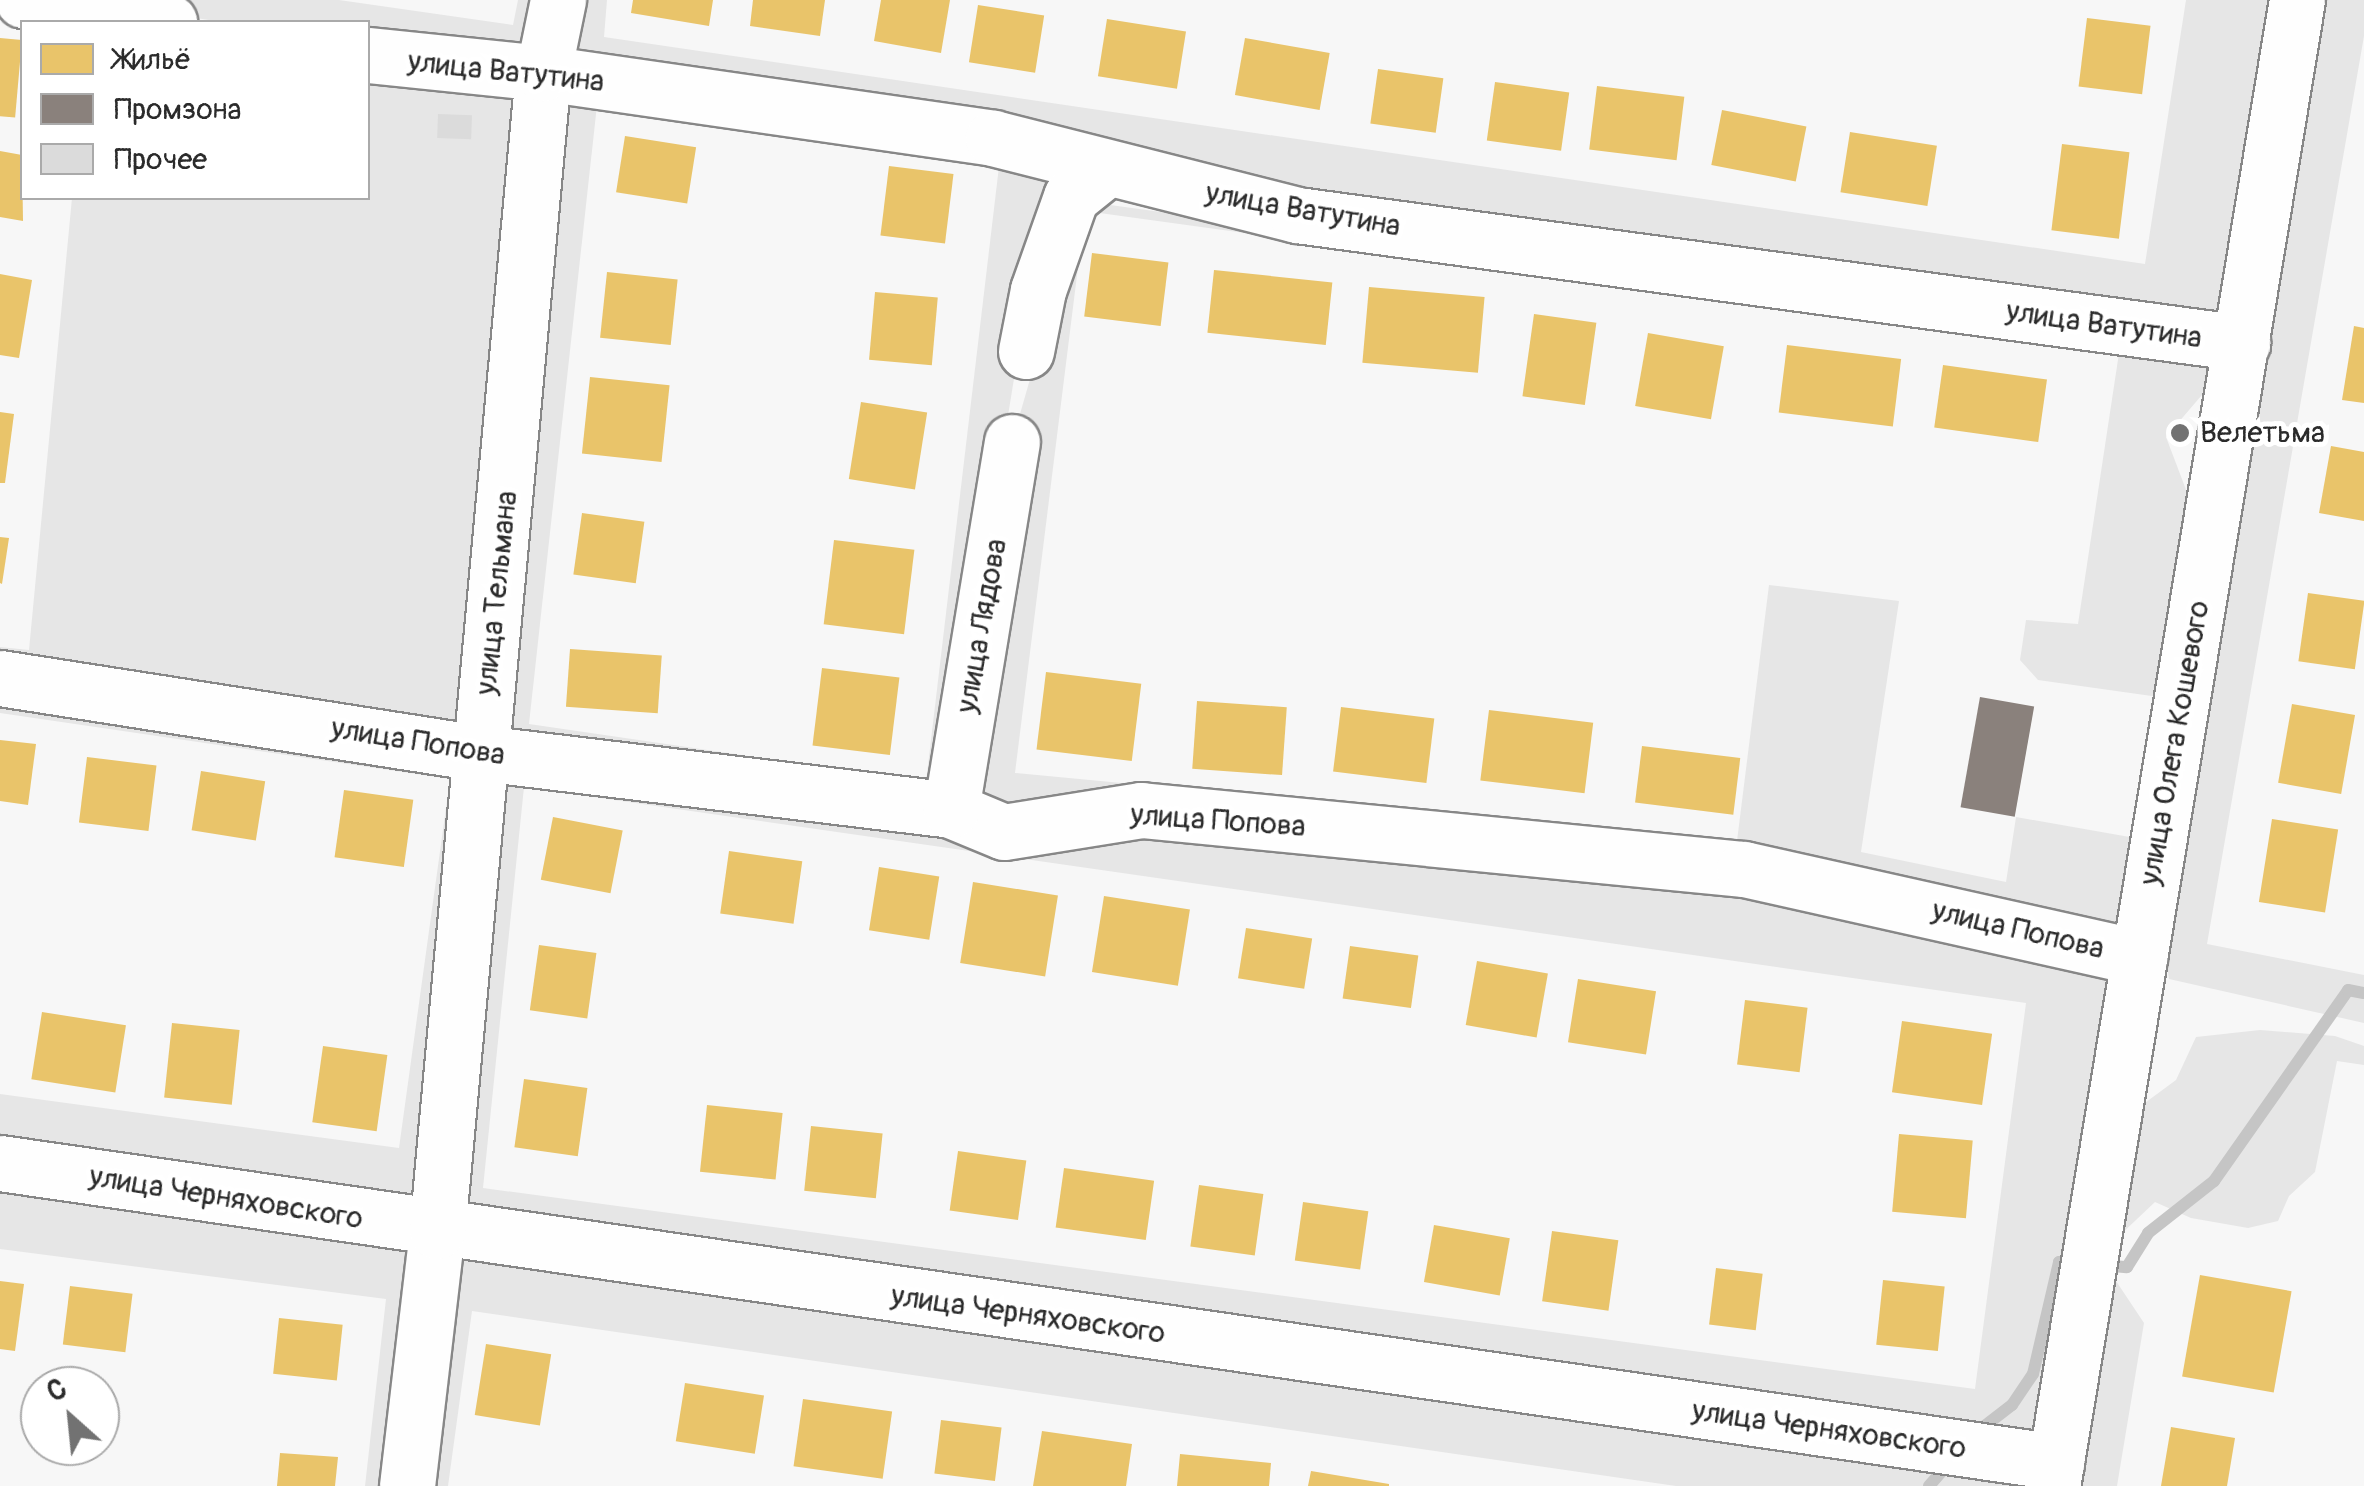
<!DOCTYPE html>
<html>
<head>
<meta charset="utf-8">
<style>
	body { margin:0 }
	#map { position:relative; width:2364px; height:1486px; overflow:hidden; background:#f7f7f7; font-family:Pangolin,sans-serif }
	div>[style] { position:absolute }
	.green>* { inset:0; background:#e6e6e6 }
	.homes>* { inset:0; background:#e9c46a; transform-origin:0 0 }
	.industry>* { inset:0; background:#8a817c; transform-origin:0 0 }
	.stream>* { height:12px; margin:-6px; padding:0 6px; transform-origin:6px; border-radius:6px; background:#c5c5c5 }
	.building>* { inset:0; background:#dbdbdb; transform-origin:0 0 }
	.roads { filter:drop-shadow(2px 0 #878787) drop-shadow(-2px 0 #878787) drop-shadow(0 2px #878787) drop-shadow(0 -2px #878787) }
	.minor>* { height:55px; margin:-27.5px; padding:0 27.5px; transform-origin:27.5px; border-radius:27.5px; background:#fefefe }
	.dots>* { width:28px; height:28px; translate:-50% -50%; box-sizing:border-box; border:5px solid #fff; border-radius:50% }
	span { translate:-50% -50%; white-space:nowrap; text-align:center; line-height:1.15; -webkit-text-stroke:10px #fff; paint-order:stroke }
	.street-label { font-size:30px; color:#2b2b2b }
	.poi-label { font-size:30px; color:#2b2b2b }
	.left { translate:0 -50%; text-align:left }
	.legend { position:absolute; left:20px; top:20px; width:350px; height:180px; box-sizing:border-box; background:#fff; border:2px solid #aaa; margin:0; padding:12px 18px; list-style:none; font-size:30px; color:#2b2b2b }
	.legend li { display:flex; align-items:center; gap:20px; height:50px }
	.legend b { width:50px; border:2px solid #aaa }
	.north { position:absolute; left:20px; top:1366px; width:100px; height:100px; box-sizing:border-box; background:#fff; border:2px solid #aaa; border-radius:50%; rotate:333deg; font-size:28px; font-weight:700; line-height:40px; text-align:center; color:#2b2b2b }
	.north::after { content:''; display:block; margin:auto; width:35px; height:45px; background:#727272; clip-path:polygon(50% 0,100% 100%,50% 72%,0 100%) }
</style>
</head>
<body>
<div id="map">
	<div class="green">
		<div style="clip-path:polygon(79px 0,339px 0,513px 25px,518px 0,548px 0,529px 52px,368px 46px,368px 22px,222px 22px)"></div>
		<div style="clip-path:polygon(571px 0,607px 0,604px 37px,2145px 264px,2186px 0,2280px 0,2229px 317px,1568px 238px,580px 67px,567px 18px)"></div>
		<div style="clip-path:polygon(2317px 0,2364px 0,2364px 36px,2207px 944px,2364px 975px,2364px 1023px,2169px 979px,2164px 945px)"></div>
		<div style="clip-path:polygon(368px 67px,515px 83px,465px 735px,0 668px,0 647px,29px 650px,72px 198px,368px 198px)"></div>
		<div style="clip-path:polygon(evenodd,565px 89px,997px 150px,1071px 171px,1075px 180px,1062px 193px,1029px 287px,947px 789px,939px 798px,514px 743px,501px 736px,496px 722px,550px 103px,565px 89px,597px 105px,1000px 158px,926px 782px,529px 724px,597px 105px)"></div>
		<div style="clip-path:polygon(1081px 201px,2192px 354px,2209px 370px,2207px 389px,2166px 437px,2196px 516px,2166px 698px,2038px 680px,2020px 660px,2026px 620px,2078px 624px,2119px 353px,1085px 211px,1015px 773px,1737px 841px,1769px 585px,1899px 601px,1861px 852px,2006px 882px,2016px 817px,2141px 839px,2127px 932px,1748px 859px,1003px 823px,965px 781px,1012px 442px)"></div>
		<div style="clip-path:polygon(0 687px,462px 762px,427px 1208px,0 1149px,0 1094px,399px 1148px,450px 779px,0 713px)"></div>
		<div style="clip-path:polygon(evenodd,488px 775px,1141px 823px,1739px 880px,2112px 966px,2047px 1444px,460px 1221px,488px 775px,524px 787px,2026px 1003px,1975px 1389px,483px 1188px,524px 787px)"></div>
		<div style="clip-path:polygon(2260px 1030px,2335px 1036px,2364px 1046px,2364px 1065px,2337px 1061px,2315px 1172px,2289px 1196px,2278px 1221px,2248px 1228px,2191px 1218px,2155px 1202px,2118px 1237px,2138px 1108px,2176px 1080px,2196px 1037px)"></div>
		<div style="clip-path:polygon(0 1174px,408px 1238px,395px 1486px,365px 1486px,386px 1299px,0 1249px)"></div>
		<div style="clip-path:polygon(440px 1255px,2038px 1486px,1676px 1486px,472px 1311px,448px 1486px,415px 1486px)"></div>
		<div style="clip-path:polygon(2114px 1278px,2144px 1323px,2117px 1486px,2080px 1486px)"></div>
	</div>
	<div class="homes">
		<div style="clip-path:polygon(633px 0,713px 0,709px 26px,631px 13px)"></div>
		<div style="clip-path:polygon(753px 0,825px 0,820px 36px,750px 26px)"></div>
		<div style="clip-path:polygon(881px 0,950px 0,941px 53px,874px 41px)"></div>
		<div style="left:978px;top:5px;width:67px;height:58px;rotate:9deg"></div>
		<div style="left:2087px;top:18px;width:64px;height:69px;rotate:7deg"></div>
		<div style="left:1107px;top:19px;width:80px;height:58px;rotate:9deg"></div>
		<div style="left:0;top:38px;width:22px;height:78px;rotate:5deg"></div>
		<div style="left:1245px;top:38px;width:86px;height:58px;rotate:10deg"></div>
		<div style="left:1378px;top:69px;width:66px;height:55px;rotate:8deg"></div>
		<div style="left:1495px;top:82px;width:75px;height:59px;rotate:8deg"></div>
		<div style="left:1597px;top:86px;width:88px;height:64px;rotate:7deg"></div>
		<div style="left:1722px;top:110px;width:86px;height:56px;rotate:11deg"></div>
		<div style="left:1850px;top:132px;width:88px;height:61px;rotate:9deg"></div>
		<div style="left:625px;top:136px;width:72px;height:57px;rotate:9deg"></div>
		<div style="left:2062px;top:144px;width:68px;height:87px;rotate:7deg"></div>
		<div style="clip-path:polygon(0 151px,22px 155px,23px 221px,0 217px)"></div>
		<div style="left:889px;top:166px;width:65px;height:70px;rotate:7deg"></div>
		<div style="left:1092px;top:253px;width:77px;height:64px;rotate:7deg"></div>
		<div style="left:1214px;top:270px;width:119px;height:63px;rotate:6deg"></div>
		<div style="left:607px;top:272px;width:71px;height:66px;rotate:6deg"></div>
		<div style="clip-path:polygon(0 274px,32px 280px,19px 358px,0 355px)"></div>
		<div style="left:1369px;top:287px;width:116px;height:76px;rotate:5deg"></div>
		<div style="left:875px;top:292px;width:63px;height:68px;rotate:5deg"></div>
		<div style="left:1534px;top:314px;width:63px;height:83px;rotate:8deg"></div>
		<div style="clip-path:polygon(2354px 326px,2364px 328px,2364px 403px,2342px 400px)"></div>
		<div style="left:1648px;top:333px;width:77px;height:74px;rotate:10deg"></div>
		<div style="left:1787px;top:345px;width:115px;height:68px;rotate:7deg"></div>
		<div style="left:1943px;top:365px;width:105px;height:63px;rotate:8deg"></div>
		<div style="left:590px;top:377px;width:80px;height:77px;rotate:6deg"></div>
		<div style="left:861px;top:402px;width:67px;height:78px;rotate:9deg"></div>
		<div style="clip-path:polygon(0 412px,14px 414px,5px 483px,0 483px)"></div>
		<div style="clip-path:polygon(2331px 446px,2364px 452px,2364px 521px,2319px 513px)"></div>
		<div style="left:582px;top:513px;width:63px;height:62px;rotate:8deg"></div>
		<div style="clip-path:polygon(0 537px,9px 538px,2px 584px,0 583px)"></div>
		<div style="left:834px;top:540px;width:81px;height:85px;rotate:7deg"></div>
		<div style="left:2308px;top:593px;width:57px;height:69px;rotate:8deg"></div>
		<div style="left:570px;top:649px;width:92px;height:58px;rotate:4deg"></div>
		<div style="left:822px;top:668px;width:78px;height:78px;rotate:7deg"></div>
		<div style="left:1046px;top:672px;width:96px;height:78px;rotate:7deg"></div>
		<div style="left:1197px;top:701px;width:90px;height:68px;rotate:4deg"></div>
		<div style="left:2292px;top:704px;width:64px;height:80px;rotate:10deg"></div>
		<div style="left:1341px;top:707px;width:94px;height:65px;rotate:7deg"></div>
		<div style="left:1489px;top:710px;width:105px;height:71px;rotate:7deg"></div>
		<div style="clip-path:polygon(0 740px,36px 744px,28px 805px,0 801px)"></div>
		<div style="left:1642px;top:746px;width:99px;height:57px;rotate:7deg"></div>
		<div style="left:87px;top:757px;width:70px;height:66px;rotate:7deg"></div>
		<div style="left:201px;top:771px;width:65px;height:60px;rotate:9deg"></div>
		<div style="left:344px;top:790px;width:70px;height:68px;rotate:8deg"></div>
		<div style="left:553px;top:817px;width:71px;height:64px;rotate:11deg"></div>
		<div style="left:2272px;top:819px;width:67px;height:84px;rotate:9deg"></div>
		<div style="left:729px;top:851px;width:74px;height:63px;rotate:8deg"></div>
		<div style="left:879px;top:867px;width:61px;height:64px;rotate:9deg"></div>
		<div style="left:973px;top:882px;width:86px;height:82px;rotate:9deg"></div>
		<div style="left:1104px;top:896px;width:87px;height:77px;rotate:9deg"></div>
		<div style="left:1246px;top:928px;width:67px;height:51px;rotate:9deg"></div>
		<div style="left:539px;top:945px;width:58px;height:66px;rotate:8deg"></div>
		<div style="left:1350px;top:946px;width:69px;height:53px;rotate:8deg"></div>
		<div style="left:1477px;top:961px;width:72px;height:65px;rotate:10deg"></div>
		<div style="left:1578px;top:979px;width:79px;height:64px;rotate:9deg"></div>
		<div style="left:1745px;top:1000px;width:63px;height:65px;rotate:7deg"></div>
		<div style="left:42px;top:1012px;width:85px;height:68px;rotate:9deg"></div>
		<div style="left:1902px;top:1021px;width:91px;height:72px;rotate:8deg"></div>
		<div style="left:172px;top:1023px;width:68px;height:75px;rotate:6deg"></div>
		<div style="left:323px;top:1046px;width:65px;height:77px;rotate:8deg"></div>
		<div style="left:524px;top:1079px;width:64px;height:69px;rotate:8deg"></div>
		<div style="left:707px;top:1105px;width:76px;height:67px;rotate:6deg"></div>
		<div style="left:811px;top:1126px;width:72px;height:65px;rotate:6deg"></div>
		<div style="left:1899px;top:1134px;width:74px;height:78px;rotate:5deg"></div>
		<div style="left:958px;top:1151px;width:69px;height:60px;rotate:8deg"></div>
		<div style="left:1064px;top:1168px;width:91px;height:60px;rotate:8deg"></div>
		<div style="left:1199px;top:1185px;width:65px;height:62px;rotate:8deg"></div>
		<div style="left:1303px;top:1202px;width:66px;height:59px;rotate:8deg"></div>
		<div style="left:1434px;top:1225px;width:77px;height:58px;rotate:10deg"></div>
		<div style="left:1552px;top:1231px;width:67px;height:71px;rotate:8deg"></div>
		<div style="left:1716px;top:1268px;width:47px;height:57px;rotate:7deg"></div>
		<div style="left:2200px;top:1275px;width:93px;height:103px;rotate:10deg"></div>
		<div style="left:1883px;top:1280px;width:62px;height:65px;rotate:6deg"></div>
		<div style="clip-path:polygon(0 1281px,24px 1284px,15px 1351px,0 1349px)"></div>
		<div style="left:70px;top:1286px;width:63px;height:59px;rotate:7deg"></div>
		<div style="left:279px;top:1318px;width:64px;height:56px;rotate:6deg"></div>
		<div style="left:486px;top:1344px;width:66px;height:72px;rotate:9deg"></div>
		<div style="left:685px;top:1383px;width:80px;height:59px;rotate:9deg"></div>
		<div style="left:803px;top:1399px;width:90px;height:68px;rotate:8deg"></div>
		<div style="left:941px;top:1420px;width:61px;height:54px;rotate:7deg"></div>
		<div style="clip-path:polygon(2171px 1427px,2235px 1438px,2227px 1486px,2161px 1486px)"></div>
		<div style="clip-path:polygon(1042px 1431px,1132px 1444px,1126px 1486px,1033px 1486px)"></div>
		<div style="clip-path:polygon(280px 1453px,338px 1457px,335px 1486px,277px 1486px)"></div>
		<div style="clip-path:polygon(1180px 1454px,1271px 1463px,1269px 1486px,1177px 1486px)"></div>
		<div style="clip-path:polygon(1311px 1471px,1389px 1484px,1389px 1486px,1308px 1486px)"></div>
	</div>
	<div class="industry">
		<div style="left:1980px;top:697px;width:55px;height:112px;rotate:10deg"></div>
	</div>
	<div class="stream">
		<div style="left:2102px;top:1265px;width:25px;rotate:5deg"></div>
		<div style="left:2127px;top:1267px;width:40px;rotate:-58deg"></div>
		<div style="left:2148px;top:1233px;width:84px;rotate:-38.2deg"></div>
		<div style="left:2214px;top:1181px;width:233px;rotate:-54.9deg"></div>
		<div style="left:2348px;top:990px;width:16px;rotate:11deg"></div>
		<div style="left:1973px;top:1435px;width:49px;rotate:-37.6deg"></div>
		<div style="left:2012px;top:1405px;width:37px;rotate:-56deg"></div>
		<div style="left:2033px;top:1374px;width:115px;rotate:-76.9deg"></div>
		<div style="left:2059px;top:1262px;width:18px;rotate:3deg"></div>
		<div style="left:1929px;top:1486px;width:32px;rotate:-49deg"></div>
	</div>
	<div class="building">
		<div style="left:438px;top:114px;width:34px;height:24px;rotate:2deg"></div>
	</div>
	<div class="roads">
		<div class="minor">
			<div style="left:23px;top:0;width:148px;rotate:8.6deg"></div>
			<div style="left:368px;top:55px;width:176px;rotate:5.9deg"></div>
			<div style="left:543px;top:73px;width:455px;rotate:8.2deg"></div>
			<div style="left:993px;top:138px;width:314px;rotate:14.2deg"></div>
			<div style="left:1297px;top:215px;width:954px;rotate:7.71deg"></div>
			<div style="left:1026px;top:351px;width:62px;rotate:-78.9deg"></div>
			<div style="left:1038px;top:290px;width:99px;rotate:-70.5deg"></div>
			<div style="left:1071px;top:197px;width:45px;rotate:-38.7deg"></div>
			<div style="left:0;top:678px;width:487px;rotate:8.9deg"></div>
			<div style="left:481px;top:753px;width:473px;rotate:6.9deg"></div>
			<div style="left:951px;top:810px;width:57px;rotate:22.5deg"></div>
			<div style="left:1004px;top:832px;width:139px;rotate:-9.1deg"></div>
			<div style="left:1141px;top:810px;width:606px;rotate:5.59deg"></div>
			<div style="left:1744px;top:869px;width:405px;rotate:12.6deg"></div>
			<div style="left:951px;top:810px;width:373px;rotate:-80.6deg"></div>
			<div style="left:0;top:1163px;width:2078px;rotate:8.27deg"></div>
			<div style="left:407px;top:1486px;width:257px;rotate:-83.3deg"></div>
			<div style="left:437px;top:1231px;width:1163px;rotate:-84.77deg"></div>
			<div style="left:543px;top:73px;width:75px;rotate:-78.4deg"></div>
			<div style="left:2052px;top:1486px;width:1506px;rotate:-80.64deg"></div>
		</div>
	</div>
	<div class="dots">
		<div style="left:2180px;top:433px;background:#727272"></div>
	</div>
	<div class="street-label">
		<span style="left:506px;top:72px;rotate:6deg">улица Ватутина</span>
		<span style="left:1303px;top:210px;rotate:10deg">улица Ватутина</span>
		<span style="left:2104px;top:325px;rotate:8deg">улица Ватутина</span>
		<span style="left:497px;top:593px;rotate:-84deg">улица Тельмана</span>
		<span style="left:982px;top:626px;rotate:-80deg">улица Лядова</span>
		<span style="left:418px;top:742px;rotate:9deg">улица Попова</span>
		<span style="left:2175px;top:743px;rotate:-80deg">улица Олега Кошевого</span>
		<span style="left:1218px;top:821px;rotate:4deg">улица Попова</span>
		<span style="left:2018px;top:930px;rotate:13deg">улица Попова</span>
		<span style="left:226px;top:1198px;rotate:9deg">улица Черняховского</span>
		<span style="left:1028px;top:1315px;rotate:8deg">улица Черняховского</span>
		<span style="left:1829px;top:1430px;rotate:8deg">улица Черняховского</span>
	</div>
	<div class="poi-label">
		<span class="left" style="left:2200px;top:433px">Велетьма</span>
	</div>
	<ul class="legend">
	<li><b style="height:28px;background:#e9c46a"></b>Жильё</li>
	<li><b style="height:28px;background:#8a817c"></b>Промзона</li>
	<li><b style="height:28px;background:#dbdbdb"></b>Прочее</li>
	</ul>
	<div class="north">С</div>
</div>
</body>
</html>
